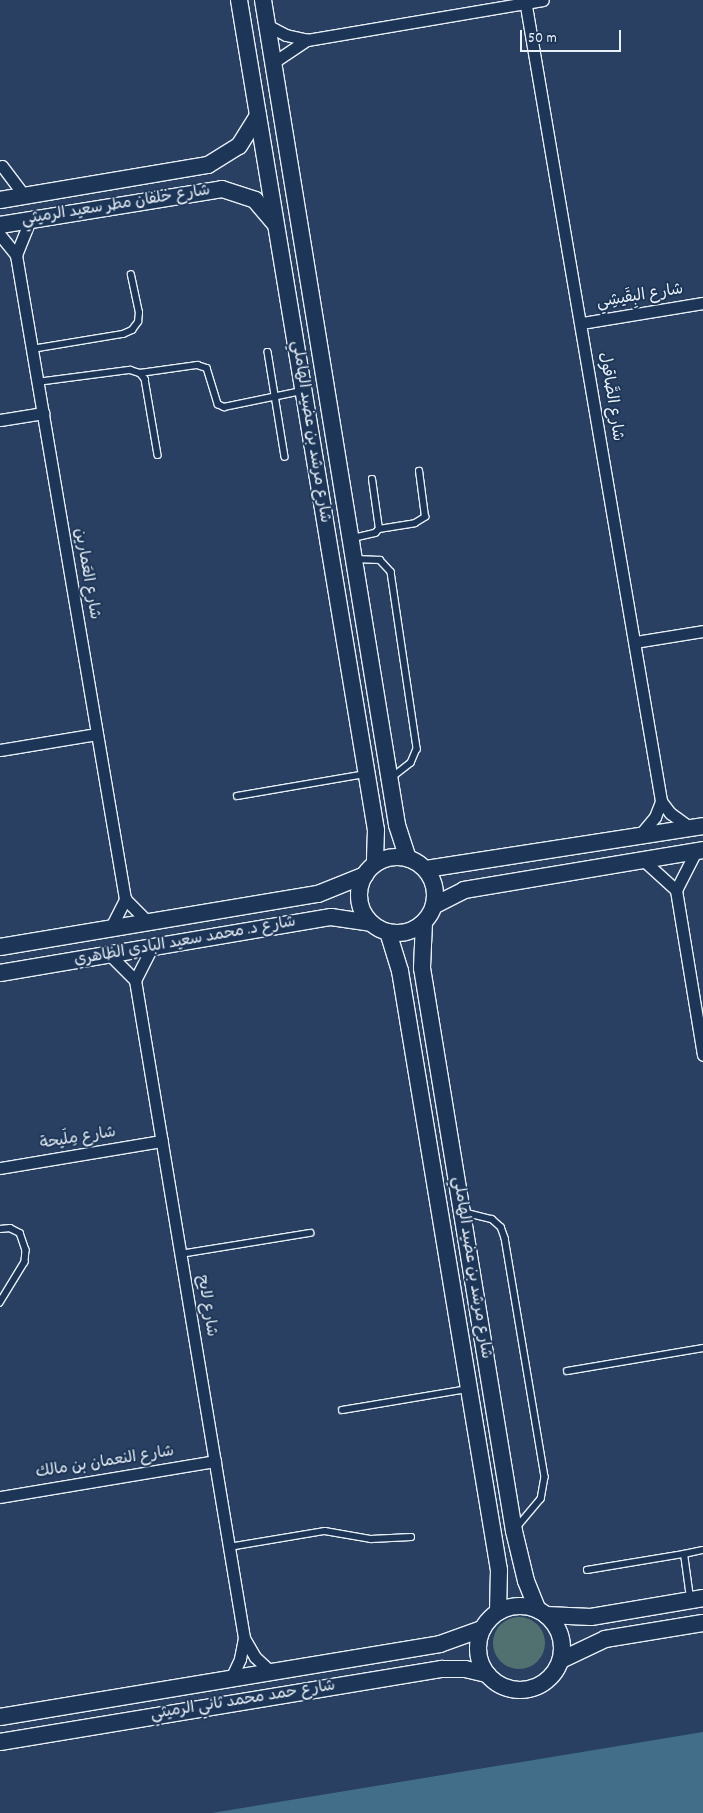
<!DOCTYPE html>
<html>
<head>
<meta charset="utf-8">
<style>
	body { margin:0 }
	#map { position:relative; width:703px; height:1813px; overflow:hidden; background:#294062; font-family:Dekko,"Playpen Sans Arabic",sans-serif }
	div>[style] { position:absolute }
	.green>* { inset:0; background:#517171 }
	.round { border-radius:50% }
	.water>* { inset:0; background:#436e89 }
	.roads { filter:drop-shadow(1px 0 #e8f1f8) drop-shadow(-1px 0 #e8f1f8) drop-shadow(0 1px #e8f1f8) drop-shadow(0 -1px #e8f1f8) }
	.lane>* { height:5.5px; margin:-2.75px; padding:0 2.75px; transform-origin:2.75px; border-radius:2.75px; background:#1d3557 }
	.street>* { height:11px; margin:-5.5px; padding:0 5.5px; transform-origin:5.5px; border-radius:5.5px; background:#1d3557 }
	.secondary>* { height:16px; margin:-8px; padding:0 8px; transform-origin:8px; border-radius:8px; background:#1d3557 }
	.secondary>.ring { margin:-8px; padding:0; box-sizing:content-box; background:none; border:16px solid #1d3557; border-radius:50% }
	span { translate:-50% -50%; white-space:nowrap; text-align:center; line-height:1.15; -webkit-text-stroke:4px #1d3557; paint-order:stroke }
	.street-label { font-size:16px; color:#e8f1f8 }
	.scale { position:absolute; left:520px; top:30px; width:101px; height:22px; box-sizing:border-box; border:2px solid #e8f1f8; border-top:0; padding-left:6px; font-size:15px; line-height:18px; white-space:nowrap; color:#e8f1f8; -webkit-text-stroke:4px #1d3557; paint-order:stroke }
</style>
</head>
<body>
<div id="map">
	<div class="green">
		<div class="round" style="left:493px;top:1617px;width:52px;height:52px"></div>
	</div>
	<div class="water">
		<div style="clip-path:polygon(703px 1732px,703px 1813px,212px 1813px)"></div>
	</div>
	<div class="roads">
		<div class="lane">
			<div style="left:32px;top:349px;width:92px;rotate:-9.4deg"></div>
			<div style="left:123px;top:334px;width:10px;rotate:-24deg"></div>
			<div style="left:132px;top:330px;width:10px;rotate:-53deg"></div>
			<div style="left:138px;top:322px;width:9px;rotate:-84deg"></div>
			<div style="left:139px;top:313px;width:39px;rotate:-102deg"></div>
			<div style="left:268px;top:352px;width:106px;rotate:80.8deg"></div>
			<div style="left:140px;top:373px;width:58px;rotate:-8deg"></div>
			<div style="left:197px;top:365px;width:10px;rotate:17deg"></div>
			<div style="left:207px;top:368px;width:38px;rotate:73deg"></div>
			<div style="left:218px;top:404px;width:7px;rotate:27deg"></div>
			<div style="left:224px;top:407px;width:80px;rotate:-11.6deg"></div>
			<div style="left:37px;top:382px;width:94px;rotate:-7.4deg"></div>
			<div style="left:130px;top:370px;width:10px;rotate:17deg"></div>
			<div style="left:140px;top:373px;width:8px;rotate:50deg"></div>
			<div style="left:145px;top:379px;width:77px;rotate:80.3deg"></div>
			<div style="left:379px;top:529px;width:36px;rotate:-9deg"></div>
			<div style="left:415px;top:523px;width:12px;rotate:-31deg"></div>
			<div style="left:425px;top:517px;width:46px;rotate:-97.4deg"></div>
			<div style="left:353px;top:538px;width:23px;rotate:-13deg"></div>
			<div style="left:375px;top:533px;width:6px;rotate:-45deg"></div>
			<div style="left:379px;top:529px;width:50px;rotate:-98deg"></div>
			<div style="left:355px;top:559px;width:25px;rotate:2deg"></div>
			<div style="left:380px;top:560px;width:16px;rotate:47deg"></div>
			<div style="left:391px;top:572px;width:179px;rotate:81.6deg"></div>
			<div style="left:417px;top:749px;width:15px;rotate:113deg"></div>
			<div style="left:411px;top:763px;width:24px;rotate:142deg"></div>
			<div style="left:237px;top:796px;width:131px;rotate:-9.7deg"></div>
			<div style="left:463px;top:1212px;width:30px;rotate:14deg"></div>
			<div style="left:492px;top:1219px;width:12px;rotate:42deg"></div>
			<div style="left:501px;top:1227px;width:12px;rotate:70deg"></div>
			<div style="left:505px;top:1238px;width:242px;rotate:80.5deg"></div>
			<div style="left:545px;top:1477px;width:22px;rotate:100deg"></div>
			<div style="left:541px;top:1499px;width:38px;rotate:130deg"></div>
			<div style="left:0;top:1229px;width:10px;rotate:-6deg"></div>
			<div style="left:10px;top:1228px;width:11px;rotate:27deg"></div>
			<div style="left:20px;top:1233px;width:18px;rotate:71deg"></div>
			<div style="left:26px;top:1250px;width:12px;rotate:95deg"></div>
			<div style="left:25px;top:1262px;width:48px;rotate:121.4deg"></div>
			<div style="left:180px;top:1254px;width:132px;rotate:-9.2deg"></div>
			<div style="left:567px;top:1371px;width:138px;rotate:-9.6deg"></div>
			<div style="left:342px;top:1410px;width:128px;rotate:-9.5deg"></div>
			<div style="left:229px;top:1547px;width:97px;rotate:-9.5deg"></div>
			<div style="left:325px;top:1531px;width:47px;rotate:9.9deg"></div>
			<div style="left:371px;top:1539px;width:40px;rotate:-2.9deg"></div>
			<div style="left:587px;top:1570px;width:98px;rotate:-9.4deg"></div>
			<div style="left:690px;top:1598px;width:44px;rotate:-97.8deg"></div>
			<div style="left:684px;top:1554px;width:19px;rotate:-12deg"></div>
		</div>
		<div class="street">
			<div style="left:525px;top:0;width:812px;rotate:80.36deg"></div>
			<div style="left:661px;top:801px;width:15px;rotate:53deg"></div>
			<div style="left:670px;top:813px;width:26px;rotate:36deg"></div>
			<div style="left:267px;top:25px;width:21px;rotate:28deg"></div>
			<div style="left:286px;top:35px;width:22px;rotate:13deg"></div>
			<div style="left:274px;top:62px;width:40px;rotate:-34deg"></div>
			<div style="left:307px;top:40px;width:239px;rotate:-9.6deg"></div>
			<div style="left:2px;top:166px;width:38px;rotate:53deg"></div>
			<div style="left:0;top:235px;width:26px;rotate:51deg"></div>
			<div style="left:16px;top:255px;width:653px;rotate:80.39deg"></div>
			<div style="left:125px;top:899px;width:33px;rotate:45deg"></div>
			<div style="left:16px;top:255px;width:38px;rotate:-68deg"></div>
			<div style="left:582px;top:323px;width:123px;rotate:-9.4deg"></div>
			<div style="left:0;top:420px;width:44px;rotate:-9.2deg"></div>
			<div style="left:635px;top:642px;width:69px;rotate:-9.2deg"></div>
			<div style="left:0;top:750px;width:98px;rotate:-9.4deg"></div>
			<div style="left:639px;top:836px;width:25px;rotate:-50deg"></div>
			<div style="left:655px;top:817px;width:17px;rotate:-69deg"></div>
			<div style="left:696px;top:851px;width:44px;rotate:117.1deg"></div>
			<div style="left:676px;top:890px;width:167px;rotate:80.7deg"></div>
			<div style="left:643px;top:860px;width:45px;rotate:42.3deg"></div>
			<div style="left:110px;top:929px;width:34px;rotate:-63deg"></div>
			<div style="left:152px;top:947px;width:37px;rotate:117deg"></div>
			<div style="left:135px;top:980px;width:667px;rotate:80.59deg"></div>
			<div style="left:244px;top:1638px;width:21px;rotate:101deg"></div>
			<div style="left:240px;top:1659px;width:21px;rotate:115deg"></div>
			<div style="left:110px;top:955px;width:35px;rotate:45deg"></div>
			<div style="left:0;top:1168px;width:164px;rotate:-9.5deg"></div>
			<div style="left:0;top:1497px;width:218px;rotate:-9.5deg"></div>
			<div style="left:244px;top:1638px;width:22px;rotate:60deg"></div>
			<div style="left:255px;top:1657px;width:21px;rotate:43deg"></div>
		</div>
		<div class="secondary">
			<div style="left:239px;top:0;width:841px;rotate:80.63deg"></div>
			<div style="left:376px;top:830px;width:34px;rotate:92deg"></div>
			<div style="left:263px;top:0;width:836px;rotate:80.77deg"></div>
			<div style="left:397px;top:825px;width:35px;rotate:72deg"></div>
			<div style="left:0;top:200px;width:211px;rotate:-9.6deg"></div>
			<div style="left:208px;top:165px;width:36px;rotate:-32deg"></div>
			<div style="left:239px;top:146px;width:36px;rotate:-58deg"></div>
			<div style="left:0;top:225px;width:225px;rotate:-9.2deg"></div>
			<div style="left:222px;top:189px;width:35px;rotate:18deg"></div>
			<div style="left:255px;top:200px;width:30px;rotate:50deg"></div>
			<div class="ring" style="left:359px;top:857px;width:60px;height:60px"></div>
			<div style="left:426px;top:869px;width:280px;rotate:-8.8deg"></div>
			<div style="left:435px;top:905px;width:33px;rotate:-27deg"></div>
			<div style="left:464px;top:890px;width:242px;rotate:-9.5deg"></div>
			<div style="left:424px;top:922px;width:46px;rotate:92.5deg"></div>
			<div style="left:422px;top:968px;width:570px;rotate:80.72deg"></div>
			<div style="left:514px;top:1531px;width:51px;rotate:76.5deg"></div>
			<div style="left:526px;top:1581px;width:31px;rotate:68deg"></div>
			<div style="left:388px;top:932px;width:41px;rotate:72.9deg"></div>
			<div style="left:400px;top:971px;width:607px;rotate:80.62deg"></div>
			<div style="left:499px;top:1570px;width:42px;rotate:91.4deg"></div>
			<div style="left:0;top:947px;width:322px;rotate:-9.5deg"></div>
			<div style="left:318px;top:894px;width:51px;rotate:-22deg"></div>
			<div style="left:0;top:973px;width:336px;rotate:-9.6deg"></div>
			<div style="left:331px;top:917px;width:40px;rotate:8.5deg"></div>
			<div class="ring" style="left:478px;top:1606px;width:68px;height:68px"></div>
			<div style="left:546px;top:1615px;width:45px;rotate:2.5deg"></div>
			<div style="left:591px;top:1617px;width:114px;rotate:-9.6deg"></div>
			<div style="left:561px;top:1660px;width:49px;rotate:-25.5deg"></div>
			<div style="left:605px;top:1639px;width:99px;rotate:-9.3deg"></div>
			<div style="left:0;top:1717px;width:446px;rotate:-9.4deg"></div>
			<div style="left:440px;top:1644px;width:45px;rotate:-19.7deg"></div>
			<div style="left:0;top:1742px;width:448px;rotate:-9.4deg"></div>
			<div style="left:442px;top:1669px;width:23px"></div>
			<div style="left:465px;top:1669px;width:23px;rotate:13deg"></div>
		</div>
	</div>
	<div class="street-label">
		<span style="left:116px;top:206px;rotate:-9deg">شارع خلفان مطر سعيد الرميثي</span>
		<span style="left:640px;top:297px;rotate:-9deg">شارع البِقَيشِي</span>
		<span style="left:610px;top:397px;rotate:81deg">شارع الصَّاقول</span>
		<span style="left:310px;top:432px;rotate:81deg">شارع مرشد بن عضيد الهاملي</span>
		<span style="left:86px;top:574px;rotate:80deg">شارع العَمارين</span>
		<span style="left:185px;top:942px;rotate:-10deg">شارع د. محمد سعيد البادي الظاهري</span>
		<span style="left:78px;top:1139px;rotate:-9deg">شارع مِلَيحة</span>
		<span style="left:471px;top:1268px;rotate:81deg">شارع مرشد بن عضيد الهاملي</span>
		<span style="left:206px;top:1306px;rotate:81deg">شارع لايح</span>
		<span style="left:105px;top:1463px;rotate:-9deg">شارع النعمان بن مالك</span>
		<span style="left:243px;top:1701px;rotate:-9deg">شارع حمد محمد ثاني الرميثي</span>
	</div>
	<div class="scale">50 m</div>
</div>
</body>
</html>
